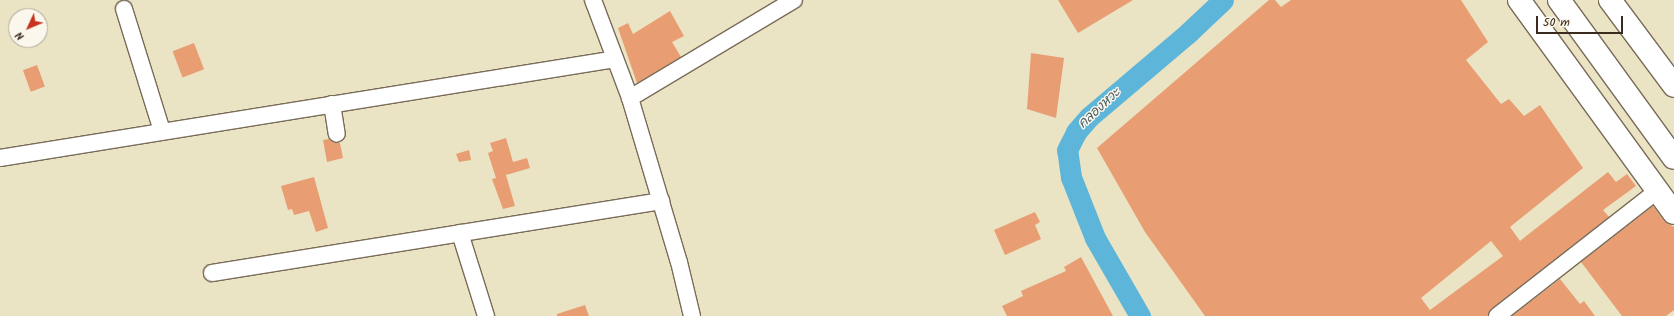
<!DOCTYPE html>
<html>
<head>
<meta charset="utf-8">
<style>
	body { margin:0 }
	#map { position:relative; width:1674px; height:316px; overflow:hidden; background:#ebe4c4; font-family:Kalam,"Playpen Sans Thai",sans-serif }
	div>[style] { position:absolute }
	.river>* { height:21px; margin:-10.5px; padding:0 10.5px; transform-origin:10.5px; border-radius:10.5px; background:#5db6da }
	.building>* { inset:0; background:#e89d73; transform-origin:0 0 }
	.roads { filter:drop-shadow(1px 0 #796b58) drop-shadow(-1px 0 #796b58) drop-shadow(0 1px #796b58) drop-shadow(0 -1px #796b58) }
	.minor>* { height:16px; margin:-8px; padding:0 8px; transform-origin:8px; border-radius:8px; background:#fff }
	.highway>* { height:22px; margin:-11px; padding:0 11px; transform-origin:11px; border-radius:11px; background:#fff }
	span { translate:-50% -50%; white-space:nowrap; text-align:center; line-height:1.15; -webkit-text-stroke:3px #fbf7ec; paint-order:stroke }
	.water-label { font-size:13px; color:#475b60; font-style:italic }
	.north { position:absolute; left:8px; top:8px; width:40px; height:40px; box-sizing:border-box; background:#fbf7ec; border:1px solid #aea59a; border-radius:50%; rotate:226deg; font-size:11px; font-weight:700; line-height:16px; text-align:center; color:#3b2a1e }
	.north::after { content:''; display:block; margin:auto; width:14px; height:18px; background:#c8321e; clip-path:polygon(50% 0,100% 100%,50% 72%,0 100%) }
	.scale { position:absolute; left:1536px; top:16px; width:87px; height:18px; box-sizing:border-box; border:2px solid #3b2a1e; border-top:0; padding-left:5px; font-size:12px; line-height:14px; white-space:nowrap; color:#3b2a1e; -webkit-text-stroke:3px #fbf7ec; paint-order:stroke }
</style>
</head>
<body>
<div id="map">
	<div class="river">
		<div style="left:1140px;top:316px;width:90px;rotate:-120deg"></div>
		<div style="left:1095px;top:238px;width:66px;rotate:-111.5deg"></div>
		<div style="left:1071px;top:177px;width:27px;rotate:-98deg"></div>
		<div style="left:1067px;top:150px;width:20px;rotate:-63deg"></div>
		<div style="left:1076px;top:132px;width:20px;rotate:-49deg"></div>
		<div style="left:1089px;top:117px;width:130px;rotate:-40.3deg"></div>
		<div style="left:1188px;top:33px;width:48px;rotate:-43.3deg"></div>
	</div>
	<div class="building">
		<div style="clip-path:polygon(1058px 0,1133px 0,1078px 33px)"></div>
		<div style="clip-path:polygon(evenodd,1269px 0,1275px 0,1281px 7px,1291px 0,1461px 0,1488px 42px,1466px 60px,1501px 104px,1509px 99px,1524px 116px,1540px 105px,1583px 168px,1510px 227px,1520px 241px,1608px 172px,1616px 182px,1627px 174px,1636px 186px,1603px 210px,1609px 217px,1491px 309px,1488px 316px,1205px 316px,1145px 232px,1097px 148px,1269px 0,1491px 241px,1503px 256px,1430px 310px,1421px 298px,1491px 241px)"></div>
		<div style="clip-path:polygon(670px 11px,684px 36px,672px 42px,681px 57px,637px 83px,618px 28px,628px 23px,633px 34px)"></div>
		<div style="left:194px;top:43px;width:28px;height:23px;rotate:69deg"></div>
		<div style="clip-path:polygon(1031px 53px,1064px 58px,1056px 118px,1027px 109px)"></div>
		<div style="left:37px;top:65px;width:23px;height:15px;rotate:70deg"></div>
		<div style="clip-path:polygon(506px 138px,513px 162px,527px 158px,530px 168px,506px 175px,515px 206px,503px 209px,492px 179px,496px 178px,488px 153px,493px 151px,490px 143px)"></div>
		<div style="clip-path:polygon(329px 139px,334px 143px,340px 143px,343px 158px,327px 162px,323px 140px)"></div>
		<div style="clip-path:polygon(469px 150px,471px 160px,459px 162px,456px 154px)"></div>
		<div style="clip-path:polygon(314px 177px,328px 228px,316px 232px,309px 211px,294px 215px,292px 209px,288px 210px,281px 186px)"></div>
		<div style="clip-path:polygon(1653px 206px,1664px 221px,1674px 227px,1674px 310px,1666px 316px,1622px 316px,1581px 262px)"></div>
		<div style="clip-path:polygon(1035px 212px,1040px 222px,1035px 225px,1041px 239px,1005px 255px,994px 230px)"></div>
		<div style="clip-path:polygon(1081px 257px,1113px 316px,1007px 316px,1002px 306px,1023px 296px,1021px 291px,1066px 271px,1064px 267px)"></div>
		<div style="clip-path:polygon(1560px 279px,1580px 304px,1584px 301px,1595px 316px,1512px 316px)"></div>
		<div style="clip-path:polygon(585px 305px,589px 316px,557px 316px,557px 314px)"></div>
	</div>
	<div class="roads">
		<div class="minor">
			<div style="left:593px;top:0;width:105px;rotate:69.3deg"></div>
			<div style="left:630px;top:98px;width:171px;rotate:73.4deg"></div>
			<div style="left:679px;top:262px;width:56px;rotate:76.5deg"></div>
			<div style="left:124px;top:9px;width:128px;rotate:72.7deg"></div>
			<div style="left:630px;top:98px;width:191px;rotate:-30.9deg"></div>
			<div style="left:332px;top:104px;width:30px;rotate:81deg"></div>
			<div style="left:0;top:158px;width:623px;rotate:-9.14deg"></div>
			<div style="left:460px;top:233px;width:87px;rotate:72.6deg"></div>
			<div style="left:212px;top:273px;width:455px;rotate:-9.1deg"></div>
			<div style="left:1497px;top:316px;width:203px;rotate:-38deg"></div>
		</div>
		<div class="highway">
			<div style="left:1519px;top:0;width:263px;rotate:54deg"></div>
			<div style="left:1559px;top:0;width:195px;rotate:54deg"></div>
			<div style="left:1610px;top:0;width:107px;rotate:53.3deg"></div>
		</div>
	</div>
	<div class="water-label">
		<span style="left:1100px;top:109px;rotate:-43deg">คลองหวะ</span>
	</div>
	<div class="north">N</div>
	<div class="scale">50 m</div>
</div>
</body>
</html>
